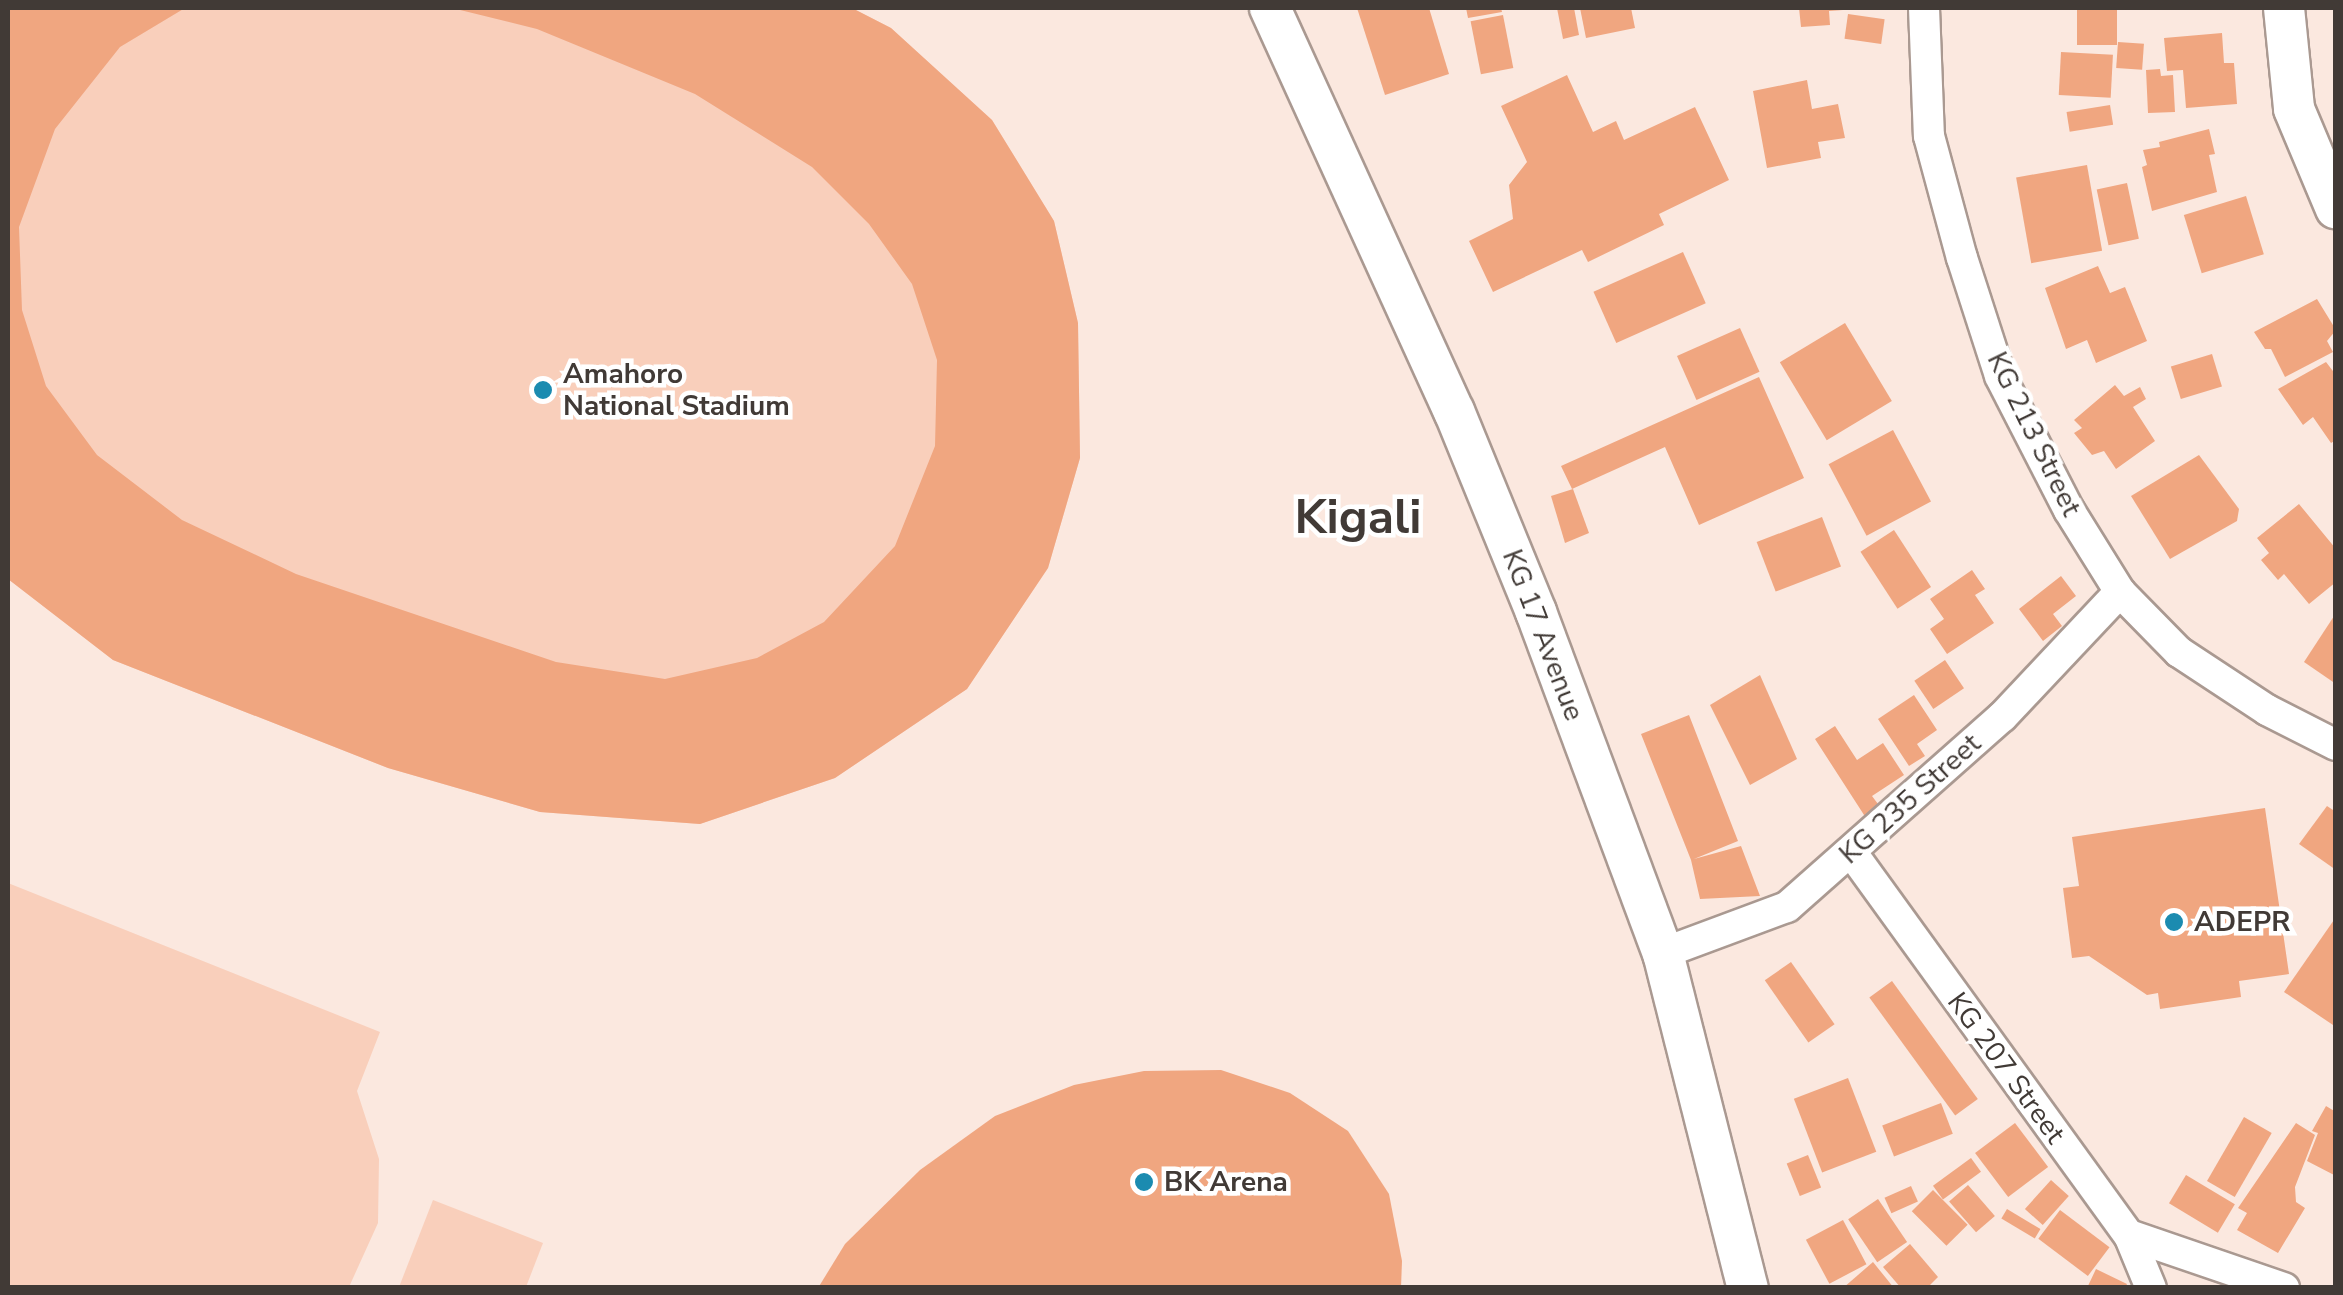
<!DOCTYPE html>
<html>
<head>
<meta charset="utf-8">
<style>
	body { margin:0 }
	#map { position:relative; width:2343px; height:1295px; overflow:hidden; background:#fbe8df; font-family:"Nunito Sans",sans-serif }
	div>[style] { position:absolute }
	.green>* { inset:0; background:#f9cfbb }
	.building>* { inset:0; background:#f0a680; transform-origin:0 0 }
	.roads { filter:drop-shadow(2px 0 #aa9991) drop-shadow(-2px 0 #aa9991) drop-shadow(0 2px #aa9991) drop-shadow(0 -2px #aa9991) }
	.minor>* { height:30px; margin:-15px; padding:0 15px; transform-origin:15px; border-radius:15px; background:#fff }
	.tertiary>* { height:40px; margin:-20px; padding:0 20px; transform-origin:20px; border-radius:20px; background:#fff }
	.dots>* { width:28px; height:28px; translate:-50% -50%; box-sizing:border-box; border:5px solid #fff; border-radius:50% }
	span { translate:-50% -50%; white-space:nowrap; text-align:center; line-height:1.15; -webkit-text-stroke:9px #fff; paint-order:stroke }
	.poi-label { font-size:28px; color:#413a36; font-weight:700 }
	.left { translate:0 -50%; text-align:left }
	.street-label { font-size:28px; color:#413a36 }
	.town-label { font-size:48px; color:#413a36; font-weight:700 }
	.frame { position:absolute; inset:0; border:10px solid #413a36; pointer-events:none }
</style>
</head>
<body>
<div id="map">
	<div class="green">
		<div style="clip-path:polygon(8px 8px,852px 8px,891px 28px,992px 120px,1054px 221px,1078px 323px,1080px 458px,1048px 568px,967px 689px,835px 778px,700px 824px,540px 812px,388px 768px,113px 660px,8px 579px)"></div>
		<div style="clip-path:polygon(8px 883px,380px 1032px,357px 1091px,379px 1159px,378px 1223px,349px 1287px,8px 1287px)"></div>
		<div style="clip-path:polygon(433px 1200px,543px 1243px,526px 1287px,399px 1287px)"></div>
	</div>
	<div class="building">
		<div style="clip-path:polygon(8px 8px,185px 8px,120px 47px,55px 129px,19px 227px,22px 310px,46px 386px,97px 455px,182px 520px,296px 574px,556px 662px,665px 679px,757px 658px,824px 622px,895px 546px,935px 446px,937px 360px,912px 284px,869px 224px,812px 167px,695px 94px,537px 29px,452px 8px,852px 8px,891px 28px,992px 120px,1054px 221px,1078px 323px,1080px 458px,1048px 568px,967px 689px,835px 778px,700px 824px,540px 812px,388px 768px,113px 660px,8px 579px)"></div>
		<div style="clip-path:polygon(1357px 8px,1429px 8px,1449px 74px,1385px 95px)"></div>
		<div style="clip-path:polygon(1466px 8px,1501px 8px,1502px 12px,1468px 18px)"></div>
		<div style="clip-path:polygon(1557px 8px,1574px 8px,1579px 35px,1563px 39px)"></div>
		<div style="clip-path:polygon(1580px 8px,1631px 8px,1635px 28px,1586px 38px)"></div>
		<div style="clip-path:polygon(1799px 8px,1843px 8px,1843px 10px,1829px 11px,1830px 25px,1801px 27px)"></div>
		<div style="left:2077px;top:8px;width:40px;height:37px"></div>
		<div style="left:1848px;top:14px;width:37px;height:25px;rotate:8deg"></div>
		<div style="left:1503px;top:15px;width:54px;height:33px;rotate:79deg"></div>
		<div style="clip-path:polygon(2222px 33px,2224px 63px,2234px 63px,2237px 104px,2186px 108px,2183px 70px,2167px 71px,2164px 38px)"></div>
		<div style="left:2118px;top:42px;width:26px;height:26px;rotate:4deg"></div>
		<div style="left:2061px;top:52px;width:52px;height:43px;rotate:3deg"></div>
		<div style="clip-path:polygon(2160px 69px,2161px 76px,2173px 75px,2175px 112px,2148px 113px,2146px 70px)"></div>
		<div style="clip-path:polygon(1567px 75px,1593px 132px,1616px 121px,1624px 140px,1695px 107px,1729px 180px,1659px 214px,1664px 225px,1588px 262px,1582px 250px,1493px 292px,1469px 241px,1513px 219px,1509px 185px,1527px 162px,1501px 106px)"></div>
		<div style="clip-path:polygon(1807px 80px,1812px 109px,1838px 104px,1845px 138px,1818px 142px,1821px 158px,1767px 168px,1753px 91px)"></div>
		<div style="left:2110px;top:105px;width:20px;height:44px;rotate:81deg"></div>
		<div style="clip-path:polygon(2209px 129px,2215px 154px,2209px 155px,2217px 192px,2152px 211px,2142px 167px,2147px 165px,2143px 150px,2160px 147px,2159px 142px)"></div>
		<div style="left:2087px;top:165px;width:87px;height:72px;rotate:80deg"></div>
		<div style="left:2127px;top:183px;width:57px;height:31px;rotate:78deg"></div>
		<div style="left:2246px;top:196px;width:61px;height:65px;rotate:73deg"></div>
		<div style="left:1683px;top:252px;width:56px;height:98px;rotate:66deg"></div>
		<div style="clip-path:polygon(2098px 266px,2110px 293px,2125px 287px,2147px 341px,2096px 363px,2087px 340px,2066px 349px,2045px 288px)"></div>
		<div style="clip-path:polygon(2317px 299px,2336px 330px,2327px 341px,2333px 352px,2285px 377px,2271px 349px,2265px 349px,2254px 332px)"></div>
		<div style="left:1845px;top:323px;width:91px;height:76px;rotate:59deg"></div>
		<div style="left:1740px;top:328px;width:48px;height:69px;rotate:66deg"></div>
		<div style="left:2212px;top:354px;width:34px;height:43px;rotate:73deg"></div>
		<div style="clip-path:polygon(2326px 362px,2336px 375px,2336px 440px,2331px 443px,2313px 417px,2303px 425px,2278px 389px)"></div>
		<div style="clip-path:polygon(1759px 377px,1804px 478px,1699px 525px,1665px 447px,1572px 489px,1561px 466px)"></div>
		<div style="clip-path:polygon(2115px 385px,2124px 396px,2140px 387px,2146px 399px,2133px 407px,2155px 441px,2116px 469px,2104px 451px,2092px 455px,2074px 433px,2082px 428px,2074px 420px)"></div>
		<div style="left:1893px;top:430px;width:81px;height:73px;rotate:62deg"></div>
		<div style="clip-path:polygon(2199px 455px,2239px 509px,2237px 521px,2170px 559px,2131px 496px)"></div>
		<div style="clip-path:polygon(1573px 489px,1589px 533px,1565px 543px,1551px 496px)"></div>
		<div style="clip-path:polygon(2299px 504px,2336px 549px,2336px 582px,2309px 604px,2284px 574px,2278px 580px,2261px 560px,2269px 553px,2257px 538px)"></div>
		<div style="left:1822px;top:517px;width:53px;height:70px;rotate:69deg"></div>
		<div style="left:1894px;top:530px;width:68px;height:40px;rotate:57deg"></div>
		<div style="clip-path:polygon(1972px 570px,1985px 589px,1975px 595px,1994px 623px,1947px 654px,1930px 629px,1944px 619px,1930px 599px)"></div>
		<div style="clip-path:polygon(2061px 576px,2076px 596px,2053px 614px,2062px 626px,2043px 641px,2019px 609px)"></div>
		<div style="clip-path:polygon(2336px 613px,2336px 684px,2304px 662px)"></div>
		<div style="left:1945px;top:660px;width:34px;height:37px;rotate:56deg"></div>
		<div style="clip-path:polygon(1760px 675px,1797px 759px,1750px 785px,1710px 705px)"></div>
		<div style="clip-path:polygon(1914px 695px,1937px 730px,1917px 744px,1925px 756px,1909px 766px,1878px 719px)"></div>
		<div style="clip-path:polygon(1689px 715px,1738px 841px,1694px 859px,1741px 846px,1760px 896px,1700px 899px,1691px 860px,1641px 734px)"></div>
		<div style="clip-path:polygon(1835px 726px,1857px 760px,1883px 743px,1904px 775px,1872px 796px,1881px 808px,1866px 818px,1815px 739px)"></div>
		<div style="clip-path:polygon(2327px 806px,2336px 812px,2336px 870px,2299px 844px)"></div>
		<div style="clip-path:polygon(2265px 808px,2289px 974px,2239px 981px,2241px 997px,2160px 1009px,2158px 993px,2147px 995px,2089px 956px,2072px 958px,2063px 888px,2079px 886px,2072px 837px)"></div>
		<div style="clip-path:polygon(2336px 917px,2336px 1027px,2284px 992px)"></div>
		<div style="left:1791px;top:962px;width:76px;height:32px;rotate:55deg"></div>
		<div style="left:1892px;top:981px;width:146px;height:28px;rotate:54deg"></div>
		<div style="clip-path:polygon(1221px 1070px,1290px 1093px,1348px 1131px,1389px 1194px,1402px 1261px,1401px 1288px,818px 1288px,845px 1244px,920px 1170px,995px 1116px,1074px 1085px,1144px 1071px)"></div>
		<div style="left:1848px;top:1078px;width:79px;height:58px;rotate:69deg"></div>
		<div style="left:1941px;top:1103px;width:33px;height:63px;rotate:69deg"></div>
		<div style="clip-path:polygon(2326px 1106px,2336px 1112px,2336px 1176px,2307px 1161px,2318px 1133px,2312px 1131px)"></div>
		<div style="left:2244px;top:1117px;width:32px;height:74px;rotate:30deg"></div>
		<div style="left:2015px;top:1123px;width:55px;height:50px;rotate:53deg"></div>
		<div style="clip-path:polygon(2296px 1123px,2315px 1135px,2295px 1187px,2296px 1202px,2305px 1208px,2278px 1253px,2237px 1230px,2247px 1213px,2238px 1208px)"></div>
		<div style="left:1808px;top:1155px;width:35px;height:23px;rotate:68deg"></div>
		<div style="left:1971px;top:1158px;width:17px;height:47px;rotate:54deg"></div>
		<div style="left:2186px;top:1175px;width:57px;height:33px;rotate:31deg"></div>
		<div style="left:2051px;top:1180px;width:24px;height:39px;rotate:42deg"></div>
		<div style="left:1968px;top:1185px;width:41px;height:25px;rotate:49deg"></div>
		<div style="left:1911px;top:1186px;width:17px;height:29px;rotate:66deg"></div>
		<div style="left:1933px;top:1190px;width:49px;height:30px;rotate:45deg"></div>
		<div style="left:1878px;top:1199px;width:52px;height:36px;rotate:56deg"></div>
		<div style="left:2007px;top:1209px;width:39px;height:11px;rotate:31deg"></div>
		<div style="left:2060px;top:1210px;width:62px;height:36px;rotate:37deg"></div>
		<div style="left:1843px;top:1220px;width:50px;height:42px;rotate:62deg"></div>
		<div style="clip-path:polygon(1910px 1244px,1938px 1277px,1927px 1288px,1901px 1288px,1883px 1267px)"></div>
		<div style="clip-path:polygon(1873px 1262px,1894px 1288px,1843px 1288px)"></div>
		<div style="clip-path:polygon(2096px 1269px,2127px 1284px,2125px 1288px,2087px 1288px)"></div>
	</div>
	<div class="roads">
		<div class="minor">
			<div style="left:1924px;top:8px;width:128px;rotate:87.8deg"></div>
			<div style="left:1929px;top:136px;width:126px;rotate:74.9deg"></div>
			<div style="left:1962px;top:258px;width:124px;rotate:72.1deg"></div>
			<div style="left:2000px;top:376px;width:151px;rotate:62.8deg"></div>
			<div style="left:2069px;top:510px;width:97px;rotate:58.1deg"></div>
			<div style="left:2120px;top:592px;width:84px;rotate:45.5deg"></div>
			<div style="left:2179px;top:652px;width:105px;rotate:33.4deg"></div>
			<div style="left:2267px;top:710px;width:77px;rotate:26.9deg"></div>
			<div style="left:1852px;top:853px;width:472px;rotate:54.1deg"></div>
			<div style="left:2129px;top:1235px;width:57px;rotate:67.5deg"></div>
			<div style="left:1663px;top:953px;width:132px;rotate:-20.4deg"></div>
			<div style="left:1787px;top:907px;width:287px;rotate:-41.5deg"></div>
			<div style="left:2002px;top:717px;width:172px;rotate:-46.7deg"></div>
			<div style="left:2129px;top:1235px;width:164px;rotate:18.9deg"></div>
		</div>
		<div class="tertiary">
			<div style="left:1270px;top:8px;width:443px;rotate:65.5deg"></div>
			<div style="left:1454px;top:411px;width:217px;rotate:67.8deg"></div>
			<div style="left:1536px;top:612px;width:364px;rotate:69.6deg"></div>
			<div style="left:1663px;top:953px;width:346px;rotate:75.8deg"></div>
			<div style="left:2284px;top:8px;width:101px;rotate:84.3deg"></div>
			<div style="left:2294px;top:109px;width:108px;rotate:67.2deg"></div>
		</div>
	</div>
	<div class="dots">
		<div style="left:543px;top:390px;background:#1b8bb0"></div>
		<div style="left:2174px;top:922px;background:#1b8bb0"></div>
		<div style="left:1144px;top:1182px;background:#1b8bb0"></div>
	</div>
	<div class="poi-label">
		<span class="left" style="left:563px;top:390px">Amahoro<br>National Stadium</span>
		<span class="left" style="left:2194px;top:922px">ADEPR</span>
		<span class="left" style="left:1164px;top:1182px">BK Arena</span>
	</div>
	<div class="street-label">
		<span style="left:2034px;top:434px;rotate:64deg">KG 213 Street</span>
		<span style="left:1543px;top:635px;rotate:69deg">KG 17 Avenue</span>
		<span style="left:1910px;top:799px;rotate:-42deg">KG 235 Street</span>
		<span style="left:2006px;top:1068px;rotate:54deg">KG 207 Street</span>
	</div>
	<div class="town-label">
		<span style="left:1358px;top:518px">Kigali</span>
	</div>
	<div class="frame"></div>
</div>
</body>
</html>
